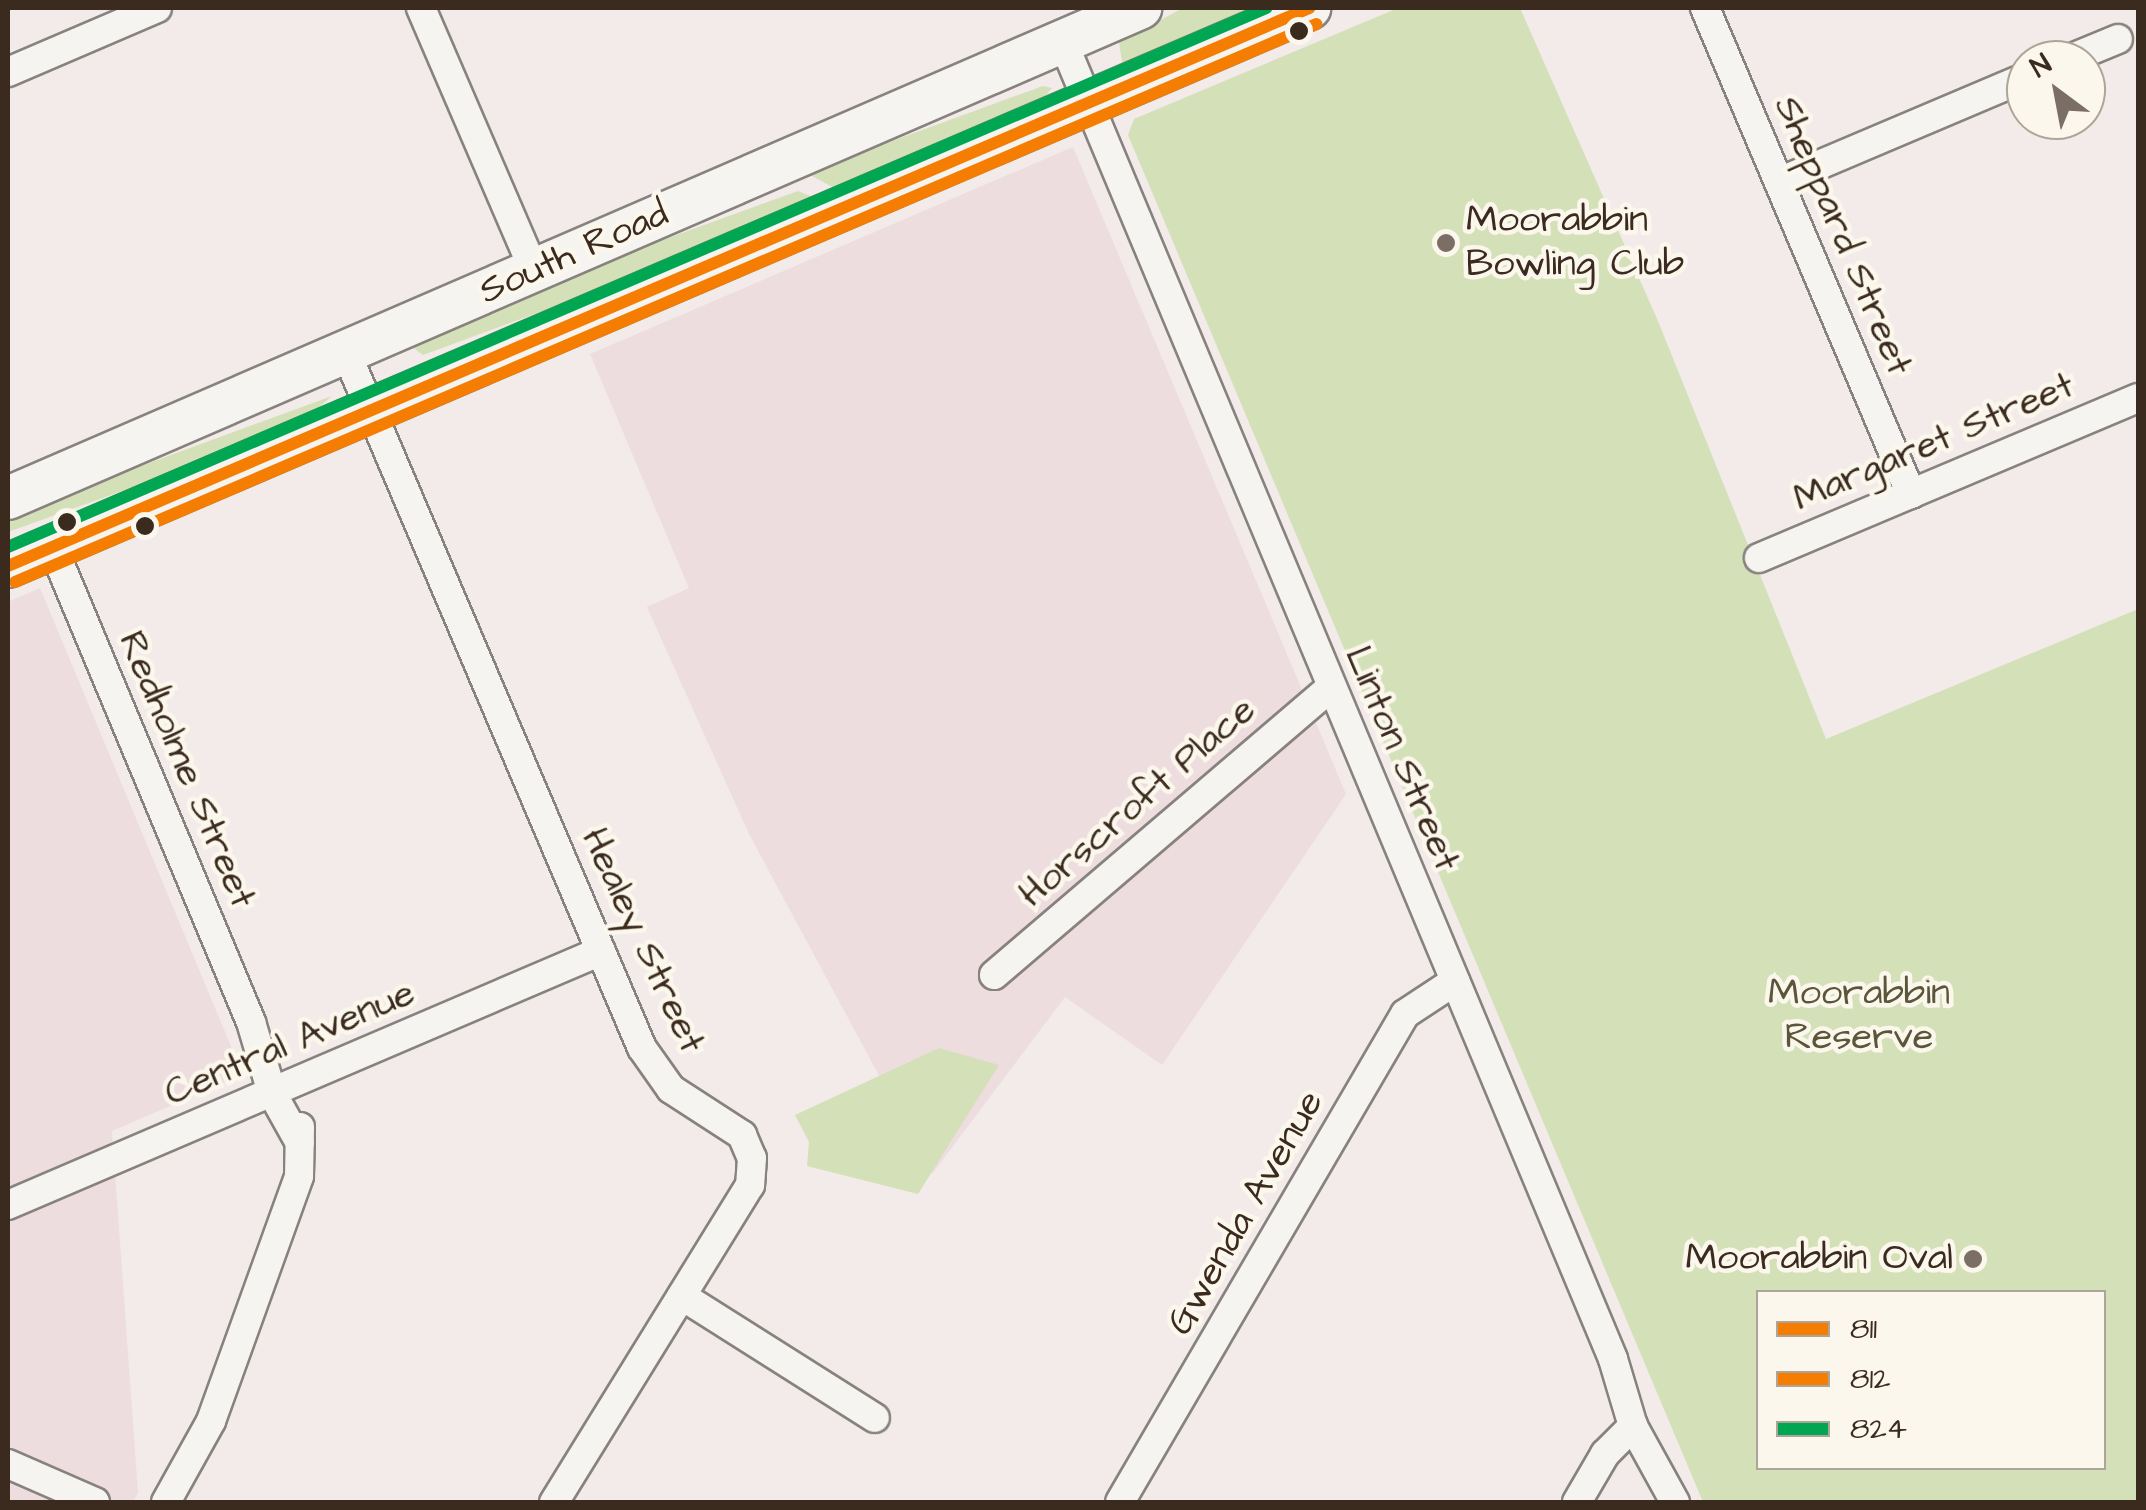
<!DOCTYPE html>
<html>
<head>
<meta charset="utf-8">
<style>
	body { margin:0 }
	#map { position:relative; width:2146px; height:1510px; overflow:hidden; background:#f2ebe9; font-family:"Architects Daughter",sans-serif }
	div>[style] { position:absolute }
	.built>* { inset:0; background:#edddde }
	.green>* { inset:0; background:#d4e1b8 }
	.roads { filter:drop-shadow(2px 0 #88827e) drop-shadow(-2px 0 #88827e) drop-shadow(0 2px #88827e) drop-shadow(0 -2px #88827e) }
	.minor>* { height:28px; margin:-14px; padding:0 14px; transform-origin:14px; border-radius:14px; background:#f5f4f0 }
	.highway>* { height:42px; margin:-21px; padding:0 21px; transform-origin:21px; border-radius:21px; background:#f5f4f0 }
	.bus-1>* { height:12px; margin:-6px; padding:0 6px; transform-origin:6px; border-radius:6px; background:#f57e02 }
	.bus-2>* { height:12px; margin:-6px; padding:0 6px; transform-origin:6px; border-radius:6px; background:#f57e02 }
	.bus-3>* { height:12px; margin:-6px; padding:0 6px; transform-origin:6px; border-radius:6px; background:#00a651 }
	.dots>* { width:28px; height:28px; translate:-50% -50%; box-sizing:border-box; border:5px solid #fbf7ec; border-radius:50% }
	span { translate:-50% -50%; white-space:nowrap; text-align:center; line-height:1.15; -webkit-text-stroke:9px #fbf7ec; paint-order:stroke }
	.poi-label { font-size:38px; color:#3b2a1e }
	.left { translate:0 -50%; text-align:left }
	.right { translate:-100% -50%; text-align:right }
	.street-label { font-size:38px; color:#3b2a1e }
	.park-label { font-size:38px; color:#5b563a }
	.frame { position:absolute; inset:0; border:10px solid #3b2a1e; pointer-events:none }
	.legend { position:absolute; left:1756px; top:1290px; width:350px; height:180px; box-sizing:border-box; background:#fbf7ec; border:2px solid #aea59a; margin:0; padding:12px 18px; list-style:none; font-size:30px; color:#3b2a1e }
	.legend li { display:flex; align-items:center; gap:20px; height:50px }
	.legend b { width:50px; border:2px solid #aea59a }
	.north { position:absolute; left:2006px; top:40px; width:100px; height:100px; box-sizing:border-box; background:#fbf7ec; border:2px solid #aea59a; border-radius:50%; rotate:328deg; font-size:28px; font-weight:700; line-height:40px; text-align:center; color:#3b2a1e }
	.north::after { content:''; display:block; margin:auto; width:35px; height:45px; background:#7b6e65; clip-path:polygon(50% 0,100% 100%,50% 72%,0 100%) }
</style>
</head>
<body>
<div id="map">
	<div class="built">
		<div style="clip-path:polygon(1073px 147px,1346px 794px,1162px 1065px,1065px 997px,932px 1174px,749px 834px,647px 607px,689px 588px,590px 354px)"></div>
		<div style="clip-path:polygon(40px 588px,238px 1063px,233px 1079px,112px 1131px,138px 1493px,133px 1502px,8px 1502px,8px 602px)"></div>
	</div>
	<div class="green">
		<div style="clip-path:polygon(1183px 8px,1263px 8px,1129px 66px,1122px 62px,1119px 42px)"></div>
		<div style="clip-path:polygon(evenodd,1398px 8px,1520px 8px,1658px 321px,1826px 739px,2138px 609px,2138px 1502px,1703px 1502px,1128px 135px,1134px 119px,1398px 8px,1758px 1292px,2104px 1292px,2104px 1468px,1758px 1468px,1758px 1292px)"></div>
		<div style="clip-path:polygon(1043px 86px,1052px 88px,1041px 101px,838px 190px,812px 176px,810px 171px)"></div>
		<div style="clip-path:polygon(798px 191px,818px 199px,654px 270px,423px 355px,412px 347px,414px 341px,572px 273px)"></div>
		<div style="clip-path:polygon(332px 396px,304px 420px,220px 456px,8px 532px,8px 517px,29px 507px)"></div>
		<div style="clip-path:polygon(939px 1048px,999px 1065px,918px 1194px,807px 1166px,809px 1142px,795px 1115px)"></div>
	</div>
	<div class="roads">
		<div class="minor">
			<div style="left:421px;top:8px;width:285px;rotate:66.7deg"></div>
			<div style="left:1705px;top:8px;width:528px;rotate:67.03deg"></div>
			<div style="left:1063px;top:42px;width:1427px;rotate:67.33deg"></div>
			<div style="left:1613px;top:1359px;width:70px;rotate:73.4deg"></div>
			<div style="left:1633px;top:1426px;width:87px;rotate:61.1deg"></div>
			<div style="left:2067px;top:60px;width:55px;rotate:-22.4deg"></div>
			<div style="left:8px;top:72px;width:162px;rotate:-23.2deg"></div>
			<div style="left:1779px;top:182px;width:268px;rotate:-23deg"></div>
			<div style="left:346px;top:352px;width:756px;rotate:66.96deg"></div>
			<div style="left:642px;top:1048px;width:50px;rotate:54.7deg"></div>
			<div style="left:671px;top:1089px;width:85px;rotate:32.9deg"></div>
			<div style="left:742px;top:1135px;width:25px;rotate:67deg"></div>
			<div style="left:752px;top:1158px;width:27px;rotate:94deg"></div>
			<div style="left:750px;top:1185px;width:373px;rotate:121.7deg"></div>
			<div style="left:53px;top:548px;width:514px;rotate:67.33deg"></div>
			<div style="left:251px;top:1022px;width:74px;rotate:73.5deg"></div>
			<div style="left:272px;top:1093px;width:57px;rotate:60.8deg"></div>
			<div style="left:1759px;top:558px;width:411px;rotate:-22.9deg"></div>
			<div style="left:994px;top:975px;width:442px;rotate:-40.5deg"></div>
			<div style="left:8px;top:1205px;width:645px;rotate:-23.19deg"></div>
			<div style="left:682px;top:1296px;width:228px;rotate:32.3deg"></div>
			<div style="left:8px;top:1464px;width:95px;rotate:23.6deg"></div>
			<div style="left:166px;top:1502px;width:93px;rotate:-60.9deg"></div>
			<div style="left:211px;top:1421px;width:260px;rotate:-70.2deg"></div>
			<div style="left:299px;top:1176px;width:49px;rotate:-88.8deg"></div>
			<div style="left:1120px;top:1502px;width:565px;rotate:-59.71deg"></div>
			<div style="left:1405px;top:1014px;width:60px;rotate:-33.4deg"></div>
			<div style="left:1577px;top:1502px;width:56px;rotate:-59.7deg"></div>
			<div style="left:1605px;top:1454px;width:40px;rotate:-45deg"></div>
		</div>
		<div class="highway">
			<div style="left:8px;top:498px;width:1234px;rotate:-23.41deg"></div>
			<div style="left:8px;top:566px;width:1416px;rotate:-23.21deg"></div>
		</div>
	</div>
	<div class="bus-1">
		<div style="left:8px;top:566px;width:1416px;rotate:-23.21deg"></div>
	</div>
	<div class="bus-2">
		<div style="left:15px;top:582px;width:1416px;rotate:-23.21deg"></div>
	</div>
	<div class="bus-3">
		<div style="left:8px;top:547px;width:1369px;rotate:-23.19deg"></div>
	</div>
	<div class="dots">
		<div style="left:1299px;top:31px;background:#3b2a1e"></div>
		<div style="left:1446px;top:243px;background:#7b6e65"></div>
		<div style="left:67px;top:522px;background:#3b2a1e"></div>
		<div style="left:145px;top:526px;background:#3b2a1e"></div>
		<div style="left:1973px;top:1259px;background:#7b6e65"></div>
	</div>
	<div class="poi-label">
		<span class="left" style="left:1466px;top:243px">Moorabbin<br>Bowling Club</span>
		<span class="right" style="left:1953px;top:1259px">Moorabbin Oval</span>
	</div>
	<div class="street-label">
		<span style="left:1842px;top:236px;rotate:67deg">Sheppard Street</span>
		<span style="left:574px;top:253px;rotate:-24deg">South Road</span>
		<span style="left:1934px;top:443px;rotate:-23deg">Margaret Street</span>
		<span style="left:1401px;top:759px;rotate:67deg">Linton Street</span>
		<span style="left:186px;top:770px;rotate:67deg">Redholme Street</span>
		<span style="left:1138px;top:803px;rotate:-41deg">Horscroft Place</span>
		<span style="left:642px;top:941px;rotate:65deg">Healey Street</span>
		<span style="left:290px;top:1044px;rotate:-23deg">Central Avenue</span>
		<span style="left:1246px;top:1213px;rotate:-60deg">Gwenda Avenue</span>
	</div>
	<div class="park-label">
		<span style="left:1859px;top:1016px">Moorabbin<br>Reserve</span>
	</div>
	<div class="frame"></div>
	<ul class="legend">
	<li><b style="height:12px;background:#f57e02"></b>811</li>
	<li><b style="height:12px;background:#f57e02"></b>812</li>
	<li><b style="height:12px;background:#00a651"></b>824</li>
	</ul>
	<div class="north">N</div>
</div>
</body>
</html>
